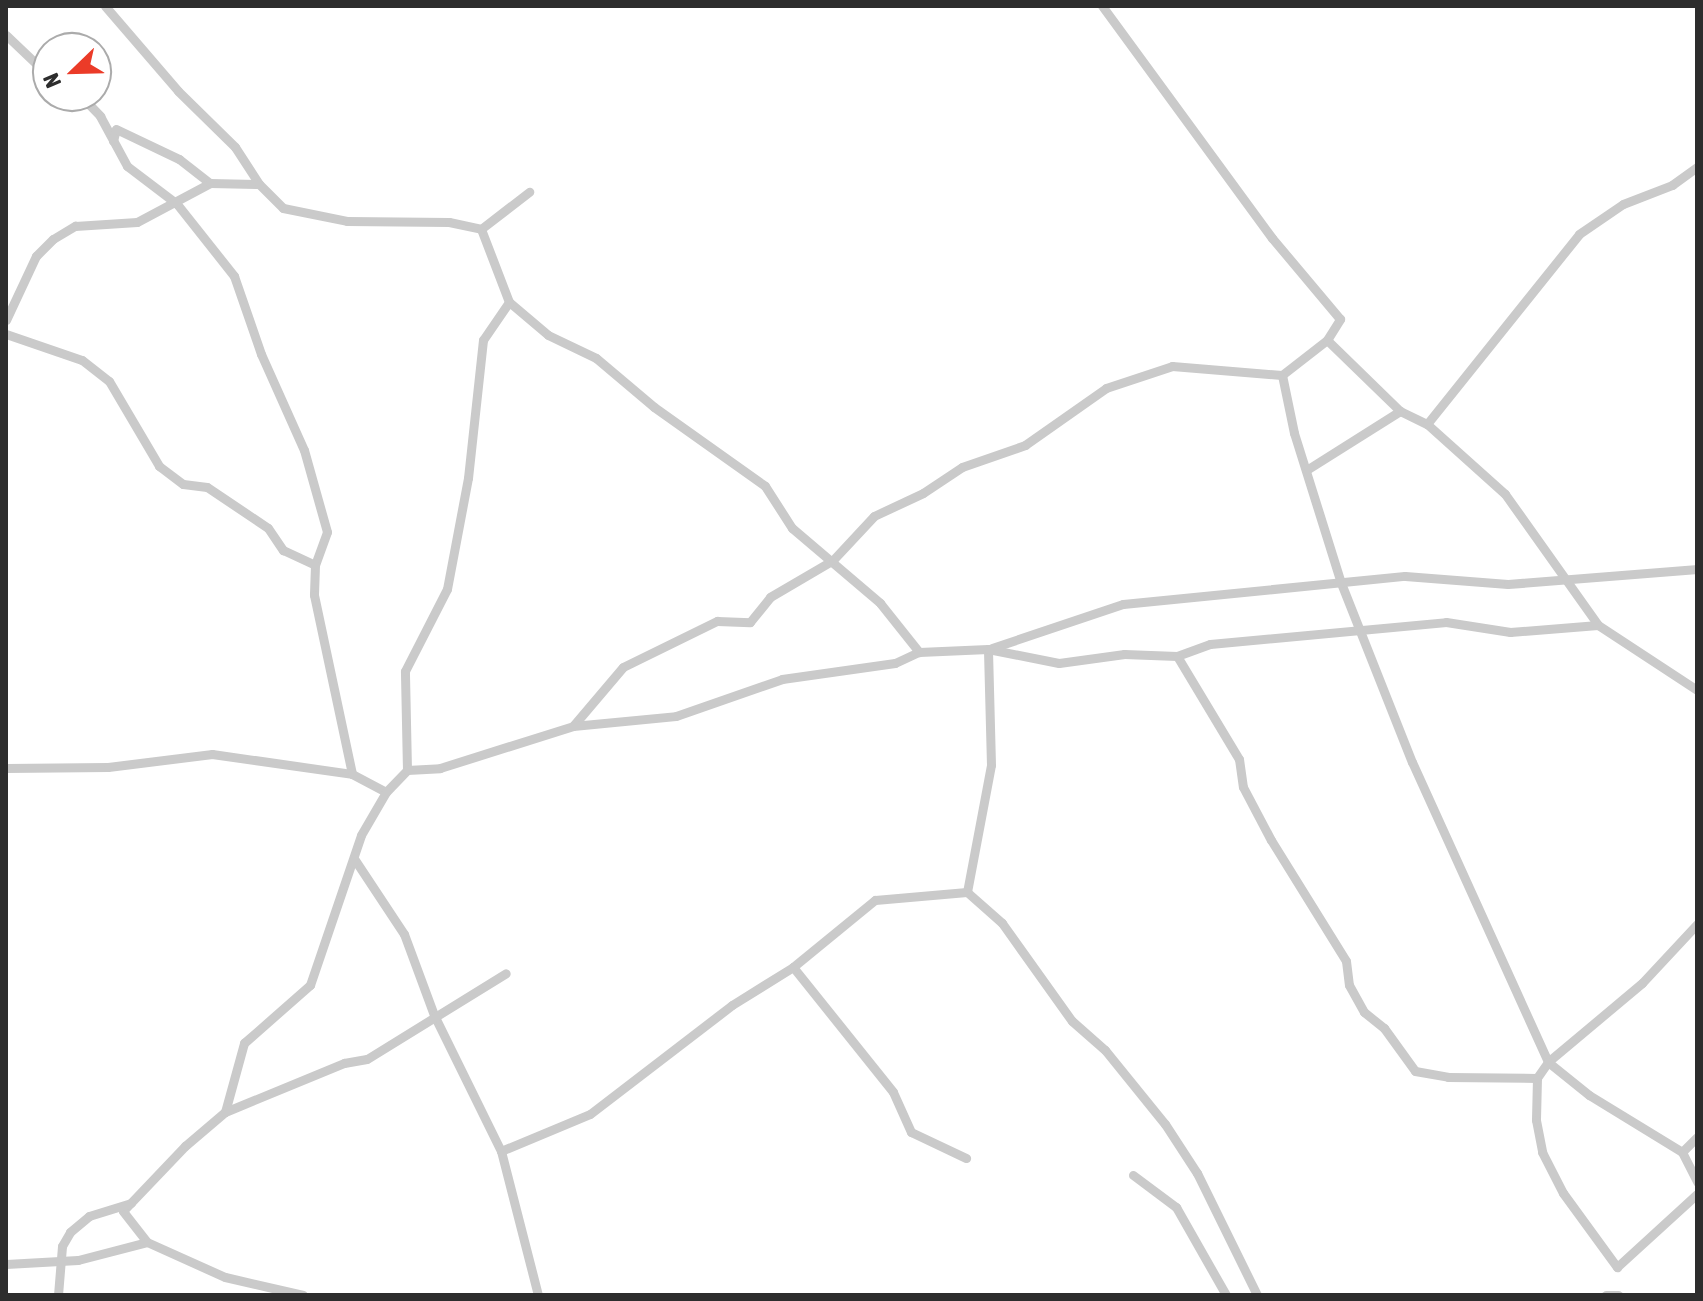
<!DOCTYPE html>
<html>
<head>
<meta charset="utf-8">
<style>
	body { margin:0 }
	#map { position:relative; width:1703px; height:1301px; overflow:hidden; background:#fff; font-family:"Asap Condensed",sans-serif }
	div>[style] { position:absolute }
	.minor>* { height:9px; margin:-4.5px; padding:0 4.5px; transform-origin:4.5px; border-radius:4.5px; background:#cacaca }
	span { translate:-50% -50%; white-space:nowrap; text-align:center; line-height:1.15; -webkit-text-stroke:8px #fff; paint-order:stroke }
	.frame { position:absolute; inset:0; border:8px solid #2d2d2d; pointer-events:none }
	.north { position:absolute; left:32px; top:32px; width:80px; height:80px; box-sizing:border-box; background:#fff; border:2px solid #ababab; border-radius:50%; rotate:247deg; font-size:22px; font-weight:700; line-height:32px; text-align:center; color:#2d2d2d }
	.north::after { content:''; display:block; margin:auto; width:28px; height:36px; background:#eb3b28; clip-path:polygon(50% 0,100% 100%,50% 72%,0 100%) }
</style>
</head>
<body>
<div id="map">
	<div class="minor">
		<div style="left:105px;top:6px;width:112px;rotate:49.3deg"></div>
		<div style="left:178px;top:91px;width:80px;rotate:44.5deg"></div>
		<div style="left:235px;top:147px;width:44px;rotate:57deg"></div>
		<div style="left:6px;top:35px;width:58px;rotate:43.6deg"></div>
		<div style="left:81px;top:96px;width:28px;rotate:46deg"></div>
		<div style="left:100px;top:116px;width:57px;rotate:61.6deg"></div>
		<div style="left:127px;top:166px;width:63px;rotate:37.2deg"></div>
		<div style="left:177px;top:204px;width:92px;rotate:51.6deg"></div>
		<div style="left:234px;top:276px;width:83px;rotate:70.9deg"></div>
		<div style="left:261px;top:354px;width:105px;rotate:65.9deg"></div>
		<div style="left:304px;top:450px;width:85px;rotate:74.3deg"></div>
		<div style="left:327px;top:532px;width:35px;rotate:110deg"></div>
		<div style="left:315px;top:565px;width:30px;rotate:92deg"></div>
		<div style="left:314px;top:595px;width:183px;rotate:78deg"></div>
		<div style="left:113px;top:141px;width:12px;rotate:-76deg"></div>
		<div style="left:116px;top:129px;width:70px;rotate:25.5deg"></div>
		<div style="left:179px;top:159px;width:39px;rotate:38deg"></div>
		<div style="left:481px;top:229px;width:78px;rotate:69deg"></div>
		<div style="left:509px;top:302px;width:51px;rotate:40.2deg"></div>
		<div style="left:548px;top:335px;width:53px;rotate:25.6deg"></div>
		<div style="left:596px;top:358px;width:76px;rotate:40.2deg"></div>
		<div style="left:654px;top:407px;width:136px;rotate:35.4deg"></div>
		<div style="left:765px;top:486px;width:50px;rotate:57.3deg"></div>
		<div style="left:792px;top:528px;width:116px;rotate:40.4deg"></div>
		<div style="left:880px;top:603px;width:63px;rotate:51.5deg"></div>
		<div style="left:6px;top:320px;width:71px;rotate:-64.9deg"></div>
		<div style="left:36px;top:256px;width:24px;rotate:-45deg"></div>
		<div style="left:53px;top:239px;width:26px;rotate:-31deg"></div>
		<div style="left:75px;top:226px;width:62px;rotate:-3.7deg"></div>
		<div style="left:137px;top:222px;width:83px;rotate:-28.1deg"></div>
		<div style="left:210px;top:183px;width:49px;rotate:1.2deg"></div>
		<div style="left:259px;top:184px;width:34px;rotate:45deg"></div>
		<div style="left:283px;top:208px;width:65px;rotate:11.5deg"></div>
		<div style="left:347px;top:221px;width:102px;rotate:0.6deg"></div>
		<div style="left:449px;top:222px;width:33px;rotate:12deg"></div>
		<div style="left:481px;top:229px;width:61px;rotate:-37.6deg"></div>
		<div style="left:6px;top:334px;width:80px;rotate:18.9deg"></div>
		<div style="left:82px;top:360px;width:34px;rotate:38deg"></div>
		<div style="left:109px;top:381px;width:99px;rotate:59.5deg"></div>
		<div style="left:159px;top:466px;width:30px;rotate:37deg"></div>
		<div style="left:183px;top:484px;width:24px;rotate:7deg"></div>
		<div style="left:207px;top:487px;width:73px;rotate:33.9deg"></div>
		<div style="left:268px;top:528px;width:27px;rotate:56deg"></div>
		<div style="left:283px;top:550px;width:35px;rotate:25deg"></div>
		<div style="left:1327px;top:340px;width:102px;rotate:44.2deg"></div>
		<div style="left:1400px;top:411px;width:30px;rotate:26deg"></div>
		<div style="left:1427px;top:424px;width:105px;rotate:41.9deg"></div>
		<div style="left:1505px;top:494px;width:161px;rotate:54.6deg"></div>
		<div style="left:1598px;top:625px;width:118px;rotate:33.3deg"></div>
		<div style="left:1282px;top:375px;width:59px;rotate:78.3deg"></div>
		<div style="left:1294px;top:433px;width:157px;rotate:72.6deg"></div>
		<div style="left:1341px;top:583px;width:193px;rotate:68.4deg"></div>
		<div style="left:1412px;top:762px;width:329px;rotate:65.6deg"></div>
		<div style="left:1548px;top:1062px;width:53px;rotate:38.8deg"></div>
		<div style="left:1589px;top:1095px;width:109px;rotate:31.5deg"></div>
		<div style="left:1682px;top:1152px;width:34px;rotate:63deg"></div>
		<div style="left:1427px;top:424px;width:243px;rotate:-51.3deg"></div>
		<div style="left:1579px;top:234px;width:53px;rotate:-34.3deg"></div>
		<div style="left:1623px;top:204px;width:53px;rotate:-21.2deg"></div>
		<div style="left:1672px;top:185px;width:31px;rotate:-36deg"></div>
		<div style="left:1308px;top:469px;width:109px;rotate:-32.2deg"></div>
		<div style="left:992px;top:648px;width:138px;rotate:-18.6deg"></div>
		<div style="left:1123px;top:604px;width:283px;rotate:-5.7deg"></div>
		<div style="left:1405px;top:576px;width:103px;rotate:4.4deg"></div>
		<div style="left:1508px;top:584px;width:190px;rotate:-4.5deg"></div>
		<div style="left:1177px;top:656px;width:120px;rotate:59deg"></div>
		<div style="left:1239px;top:759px;width:28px;rotate:82deg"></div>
		<div style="left:1243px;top:787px;width:60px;rotate:62.2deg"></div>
		<div style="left:1271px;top:840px;width:142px;rotate:58.2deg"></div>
		<div style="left:1346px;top:961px;width:24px;rotate:83deg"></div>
		<div style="left:1349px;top:985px;width:31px;rotate:61deg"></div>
		<div style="left:1364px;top:1012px;width:26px;rotate:39deg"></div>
		<div style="left:1384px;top:1028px;width:53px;rotate:54.2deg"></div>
		<div style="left:1415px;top:1071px;width:34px;rotate:10deg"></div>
		<div style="left:1448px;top:1077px;width:89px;rotate:0.6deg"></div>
		<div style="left:573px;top:726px;width:77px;rotate:-49.7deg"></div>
		<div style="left:623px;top:667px;width:105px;rotate:-26.1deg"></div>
		<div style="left:717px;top:621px;width:33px;rotate:2deg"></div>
		<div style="left:750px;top:622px;width:32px;rotate:-51deg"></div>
		<div style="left:770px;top:597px;width:73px;rotate:-30.4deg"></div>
		<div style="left:833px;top:560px;width:60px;rotate:-47deg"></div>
		<div style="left:874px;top:516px;width:54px;rotate:-25.1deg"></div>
		<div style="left:923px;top:493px;width:47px;rotate:-33.7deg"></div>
		<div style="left:962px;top:467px;width:67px;rotate:-19.2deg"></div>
		<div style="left:1025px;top:445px;width:99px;rotate:-35.1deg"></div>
		<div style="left:1106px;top:388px;width:70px;rotate:-18.4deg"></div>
		<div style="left:1172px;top:366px;width:110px;rotate:4.7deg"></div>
		<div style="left:1282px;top:375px;width:57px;rotate:-37.9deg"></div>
		<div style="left:1327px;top:340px;width:25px;rotate:-58deg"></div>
		<div style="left:1340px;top:319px;width:106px;rotate:-130deg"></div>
		<div style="left:1272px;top:238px;width:288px;rotate:-126.2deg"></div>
		<div style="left:6px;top:768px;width:102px;rotate:-0.6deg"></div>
		<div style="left:108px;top:767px;width:105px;rotate:-7.1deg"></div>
		<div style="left:212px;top:754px;width:141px;rotate:8.1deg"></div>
		<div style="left:352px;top:774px;width:38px;rotate:28deg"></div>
		<div style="left:407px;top:770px;width:99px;rotate:-91.2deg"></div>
		<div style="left:405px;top:671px;width:92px;rotate:-62.9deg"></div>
		<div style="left:447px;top:589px;width:113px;rotate:-79.3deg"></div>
		<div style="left:468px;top:478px;width:139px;rotate:-83.8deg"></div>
		<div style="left:483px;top:340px;width:46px;rotate:-55.6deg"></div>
		<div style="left:355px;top:860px;width:89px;rotate:56.5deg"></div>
		<div style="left:404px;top:934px;width:86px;rotate:69.7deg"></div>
		<div style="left:434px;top:1015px;width:152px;rotate:63.8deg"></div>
		<div style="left:501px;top:1151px;width:149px;rotate:75.6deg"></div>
		<div style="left:967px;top:892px;width:47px;rotate:41.5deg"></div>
		<div style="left:1002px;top:923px;width:120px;rotate:54.5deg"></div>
		<div style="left:1072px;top:1021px;width:44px;rotate:41.3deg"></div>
		<div style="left:1105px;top:1050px;width:95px;rotate:51deg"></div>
		<div style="left:1165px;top:1124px;width:59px;rotate:56.9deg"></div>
		<div style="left:1197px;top:1173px;width:136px;rotate:63.8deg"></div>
		<div style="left:967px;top:892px;width:129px;rotate:-79.3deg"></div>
		<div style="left:991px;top:765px;width:116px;rotate:-91.5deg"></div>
		<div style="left:1697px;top:924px;width:81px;rotate:133deg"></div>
		<div style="left:1642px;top:983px;width:123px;rotate:140deg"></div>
		<div style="left:1548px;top:1062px;width:19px;rotate:125deg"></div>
		<div style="left:1537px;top:1078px;width:42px;rotate:91.4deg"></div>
		<div style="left:1536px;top:1120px;width:33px;rotate:79deg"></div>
		<div style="left:1542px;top:1152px;width:46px;rotate:62.9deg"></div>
		<div style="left:1563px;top:1193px;width:92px;rotate:53.9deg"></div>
		<div style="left:1617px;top:1267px;width:108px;rotate:-42.4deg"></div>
		<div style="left:793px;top:967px;width:160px;rotate:51.3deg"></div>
		<div style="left:893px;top:1092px;width:44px;rotate:65.8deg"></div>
		<div style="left:911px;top:1132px;width:61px;rotate:25.3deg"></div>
		<div style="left:225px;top:1112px;width:72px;rotate:-74.6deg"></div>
		<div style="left:244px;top:1043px;width:88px;rotate:-41.3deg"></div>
		<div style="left:310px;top:985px;width:158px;rotate:-71.2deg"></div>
		<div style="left:361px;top:835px;width:50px;rotate:-59.8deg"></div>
		<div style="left:386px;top:792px;width:30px;rotate:-46deg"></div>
		<div style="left:407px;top:770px;width:33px;rotate:-3deg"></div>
		<div style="left:440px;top:768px;width:139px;rotate:-17.5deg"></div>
		<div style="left:573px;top:726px;width:103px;rotate:-5.5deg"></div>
		<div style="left:676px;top:716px;width:112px;rotate:-19.2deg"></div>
		<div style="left:782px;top:679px;width:114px;rotate:-8.1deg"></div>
		<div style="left:895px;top:663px;width:26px;rotate:-25deg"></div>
		<div style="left:919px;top:652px;width:69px;rotate:-2.5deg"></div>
		<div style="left:988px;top:649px;width:72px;rotate:11.2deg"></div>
		<div style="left:1059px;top:663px;width:66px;rotate:-7.9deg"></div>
		<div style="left:1124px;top:654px;width:53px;rotate:2.2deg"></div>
		<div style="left:1177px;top:656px;width:35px;rotate:-20deg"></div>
		<div style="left:1210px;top:644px;width:237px;rotate:-5.3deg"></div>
		<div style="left:1446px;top:622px;width:65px;rotate:8.9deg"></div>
		<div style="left:1510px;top:632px;width:88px;rotate:-4.5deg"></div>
		<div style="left:501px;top:1151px;width:96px;rotate:-22.6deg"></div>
		<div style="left:590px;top:1114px;width:179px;rotate:-37.5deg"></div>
		<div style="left:732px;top:1005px;width:72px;rotate:-31.9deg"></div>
		<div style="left:793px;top:967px;width:106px;rotate:-39.3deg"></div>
		<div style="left:875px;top:900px;width:92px;rotate:-5deg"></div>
		<div style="left:1682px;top:1152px;width:21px;rotate:-45deg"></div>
		<div style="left:1133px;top:1175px;width:54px;rotate:36.7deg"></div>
		<div style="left:1176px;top:1207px;width:101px;rotate:60.4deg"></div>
		<div style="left:147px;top:1242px;width:39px;rotate:-128deg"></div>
		<div style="left:123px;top:1211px;width:90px;rotate:-46.4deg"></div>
		<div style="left:185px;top:1146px;width:52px;rotate:-40.4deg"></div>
		<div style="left:225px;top:1112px;width:129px;rotate:-22.4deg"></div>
		<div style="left:344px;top:1063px;width:23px;rotate:-10deg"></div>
		<div style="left:367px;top:1059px;width:163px;rotate:-31.7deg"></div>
		<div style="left:6px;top:1264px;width:72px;rotate:-3.2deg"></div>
		<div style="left:78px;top:1260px;width:71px;rotate:-14.6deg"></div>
		<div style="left:147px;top:1242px;width:85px;rotate:24.2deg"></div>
		<div style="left:225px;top:1277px;width:80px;rotate:13deg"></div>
		<div style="left:58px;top:1295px;width:49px;rotate:-85.3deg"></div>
		<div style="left:62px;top:1246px;width:16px;rotate:-60deg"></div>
		<div style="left:70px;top:1232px;width:25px;rotate:-40deg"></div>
		<div style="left:89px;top:1216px;width:44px;rotate:-17.2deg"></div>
		<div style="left:1606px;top:1295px;width:12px"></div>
	</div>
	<div class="frame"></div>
	<div class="north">N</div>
</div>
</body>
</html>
